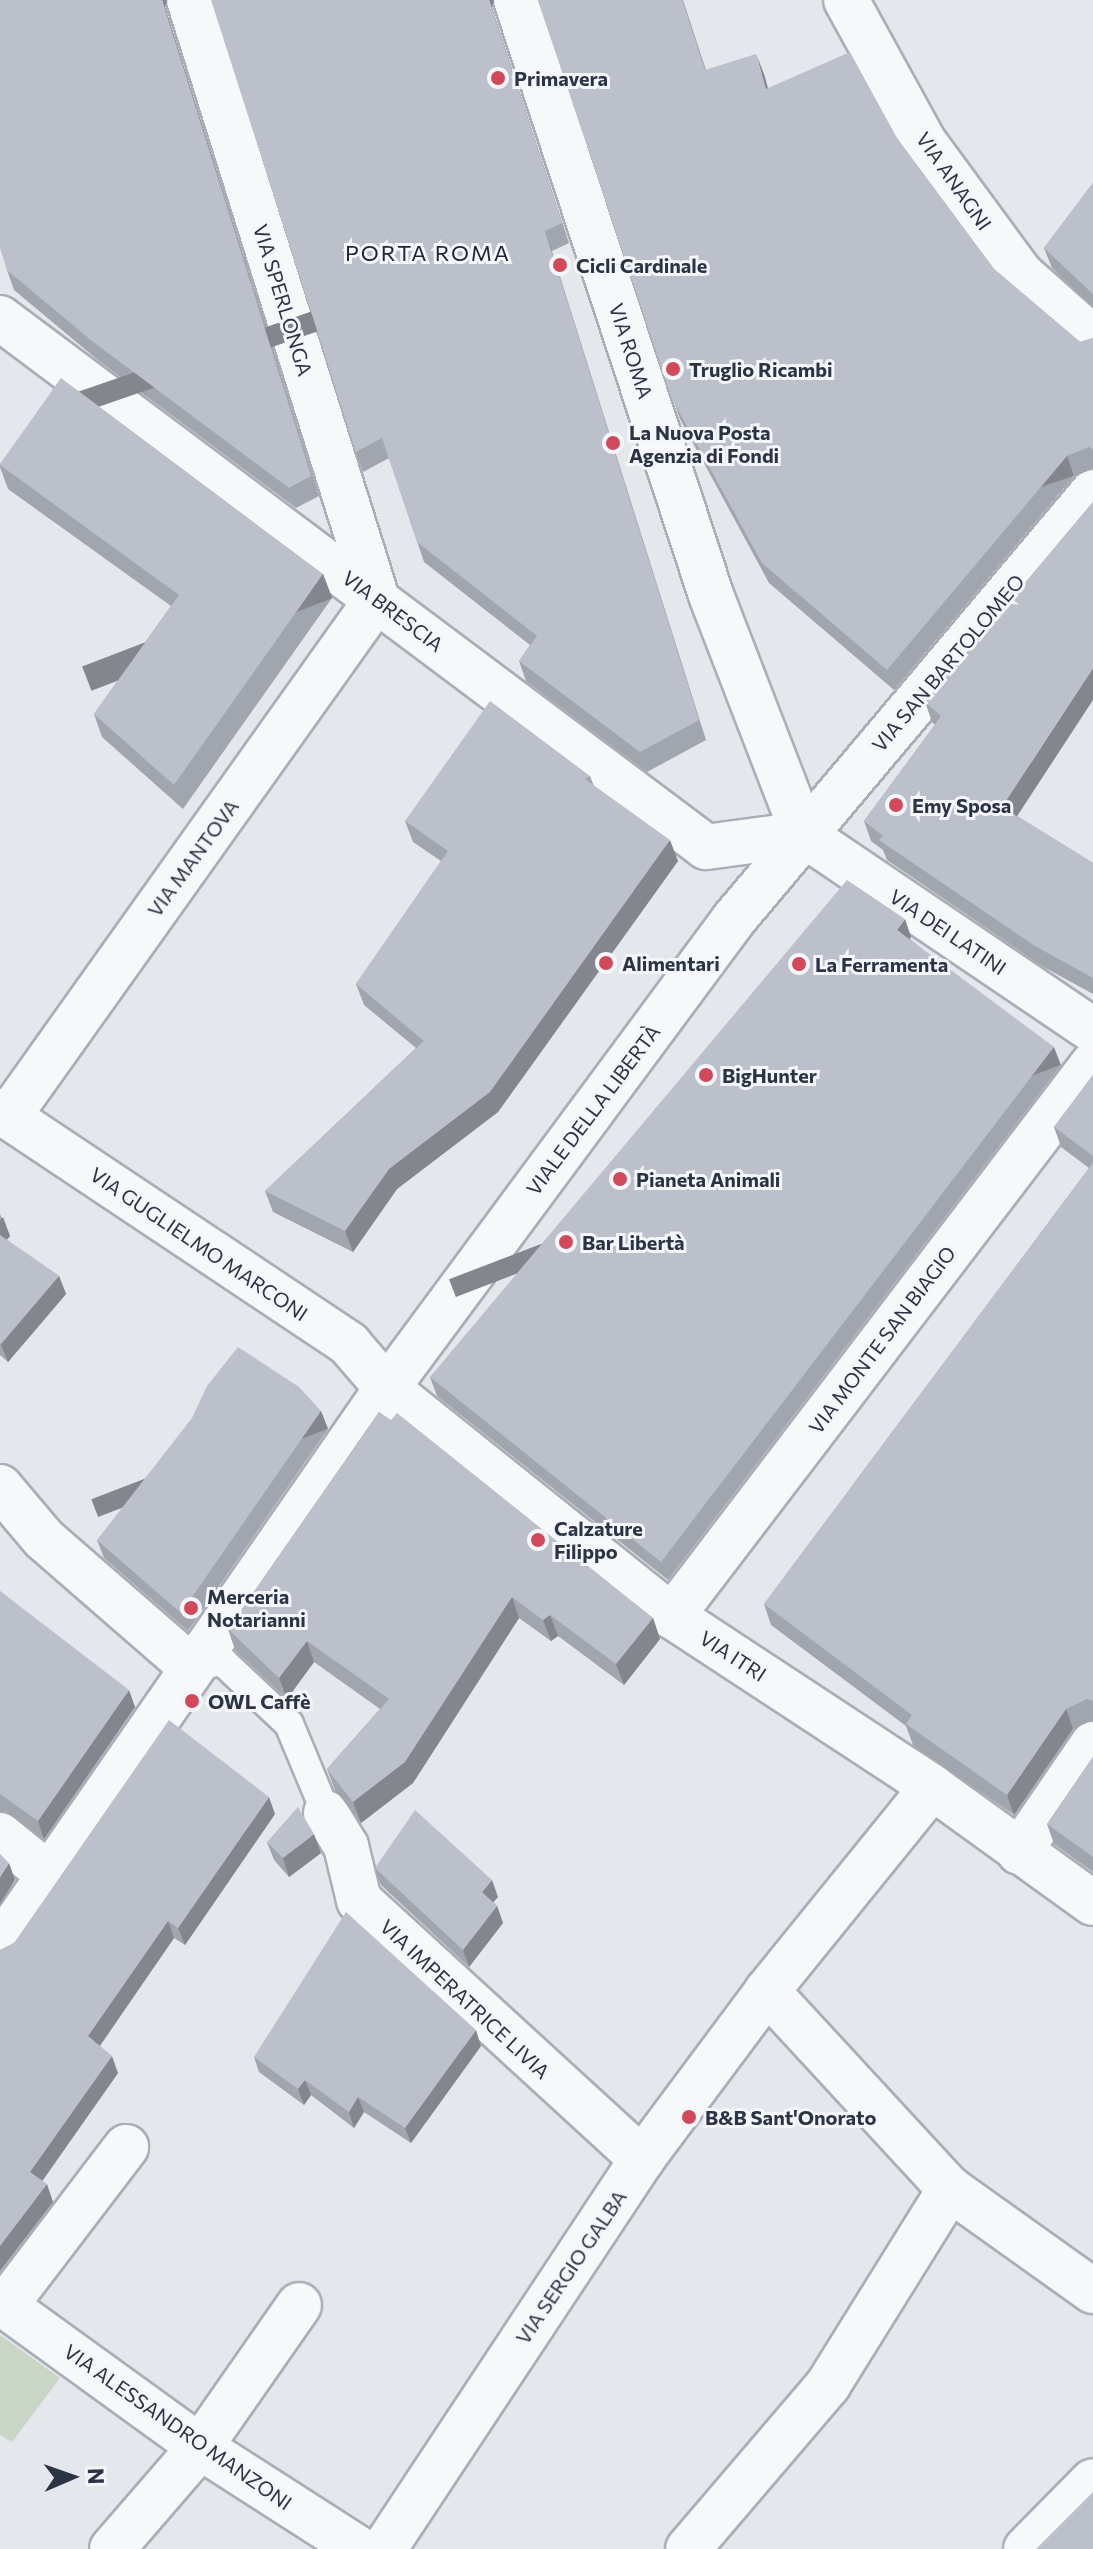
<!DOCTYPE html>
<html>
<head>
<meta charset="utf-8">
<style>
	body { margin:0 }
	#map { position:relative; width:1093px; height:2549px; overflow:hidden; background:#e4e7ec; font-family:Commissioner,sans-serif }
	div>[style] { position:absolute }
	.green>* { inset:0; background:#c9d6c5 }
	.roads { filter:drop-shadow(2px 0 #a9aeb7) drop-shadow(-2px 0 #a9aeb7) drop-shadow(0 2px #a9aeb7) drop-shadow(0 -2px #a9aeb7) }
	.service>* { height:28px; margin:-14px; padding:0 14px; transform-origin:14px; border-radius:14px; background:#f7f8fa }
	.pedestrian>* { height:44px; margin:-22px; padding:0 22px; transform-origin:22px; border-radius:22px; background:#f7f8fa }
	.minor>* { height:44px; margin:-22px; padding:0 22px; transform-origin:22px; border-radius:22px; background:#f7f8fa }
	.tertiary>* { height:44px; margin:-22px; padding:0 22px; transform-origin:22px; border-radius:22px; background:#f7f8fa }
	.wall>* { inset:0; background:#a1a5ae }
	.shaded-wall>* { inset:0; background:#83868d; transform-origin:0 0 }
	.building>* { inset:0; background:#bbc0ca }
	.dots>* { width:22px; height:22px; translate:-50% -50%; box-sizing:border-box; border:4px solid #f4f6f9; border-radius:50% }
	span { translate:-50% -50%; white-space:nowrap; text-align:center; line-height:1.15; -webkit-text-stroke:6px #f4f6f9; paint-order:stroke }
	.poi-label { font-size:20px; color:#2b3445; font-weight:700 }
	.left { translate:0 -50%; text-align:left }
	.street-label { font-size:20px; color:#2b3445 }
	.neighbourhood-label { font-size:22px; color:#1d2536; letter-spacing:2px }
	.north { position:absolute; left:32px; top:2437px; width:80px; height:80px; -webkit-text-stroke:6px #f4f6f9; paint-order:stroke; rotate:88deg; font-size:22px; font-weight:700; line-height:32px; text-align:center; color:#2b3445 }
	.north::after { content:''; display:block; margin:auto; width:28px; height:36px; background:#2b3445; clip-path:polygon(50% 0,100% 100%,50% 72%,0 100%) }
</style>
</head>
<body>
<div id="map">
	<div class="green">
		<div style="clip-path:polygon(0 2335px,60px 2378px,12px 2442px,0 2435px)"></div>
	</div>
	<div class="roads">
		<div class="service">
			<div style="left:191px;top:1667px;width:32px;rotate:-11deg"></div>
			<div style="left:222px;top:1661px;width:92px;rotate:43.2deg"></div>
			<div style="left:289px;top:1724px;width:96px;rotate:67.4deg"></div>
		</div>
		<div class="pedestrian">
			<div style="left:0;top:1946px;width:679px;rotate:-55.26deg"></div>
			<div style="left:767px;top:1991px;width:270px;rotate:47.3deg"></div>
			<div style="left:950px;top:2189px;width:176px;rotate:35.5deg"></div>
			<div style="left:688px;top:2549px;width:216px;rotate:-49.5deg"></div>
			<div style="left:828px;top:2385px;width:231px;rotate:-58.1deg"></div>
			<div style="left:1026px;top:2549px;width:95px;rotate:-45.4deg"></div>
		</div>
		<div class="minor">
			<div style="left:846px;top:0;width:162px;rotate:61.2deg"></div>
			<div style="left:924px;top:142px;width:164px;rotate:53.7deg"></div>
			<div style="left:1021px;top:274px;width:96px;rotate:41.6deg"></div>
			<div style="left:0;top:318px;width:882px;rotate:36.84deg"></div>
			<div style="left:706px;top:847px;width:98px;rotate:-7.6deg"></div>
			<div style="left:0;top:1111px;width:420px;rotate:33.7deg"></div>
			<div style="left:349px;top:1344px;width:58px;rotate:49.2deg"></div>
			<div style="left:387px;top:1388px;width:365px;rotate:38.7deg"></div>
			<div style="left:672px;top:1616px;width:311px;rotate:33.3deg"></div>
			<div style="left:932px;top:1787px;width:198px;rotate:35.8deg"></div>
			<div style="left:8px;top:1117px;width:636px;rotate:-54.54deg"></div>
			<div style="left:377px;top:599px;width:628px;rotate:-107.42deg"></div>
			<div style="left:387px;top:1388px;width:583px;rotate:-53.5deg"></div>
			<div style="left:734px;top:919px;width:558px;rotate:-49.94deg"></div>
			<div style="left:0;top:1487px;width:68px;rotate:49.8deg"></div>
			<div style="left:44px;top:1539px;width:195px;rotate:41deg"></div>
			<div style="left:672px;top:1616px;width:694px;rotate:-52.67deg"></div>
			<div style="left:326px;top:1813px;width:39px;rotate:59deg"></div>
			<div style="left:346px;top:1846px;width:56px;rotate:76.5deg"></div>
			<div style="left:359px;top:1900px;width:384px;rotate:42.5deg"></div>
			<div style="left:0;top:1835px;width:63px;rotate:39.2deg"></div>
			<div style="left:1019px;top:1852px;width:131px;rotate:-55.6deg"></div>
			<div style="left:0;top:2302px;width:247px;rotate:35.9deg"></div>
			<div style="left:200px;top:2447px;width:189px;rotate:32.7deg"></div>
			<div style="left:5px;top:2306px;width:200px;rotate:-52.7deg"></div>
			<div style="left:112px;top:2549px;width:135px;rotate:-49.2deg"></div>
			<div style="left:200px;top:2447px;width:173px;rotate:-55.1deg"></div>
			<div style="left:384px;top:2549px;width:468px;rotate:-56.5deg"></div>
			<div style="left:642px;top:2159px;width:209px;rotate:-53.3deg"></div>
			<div style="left:767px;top:1991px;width:262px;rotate:-51deg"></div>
		</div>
		<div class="tertiary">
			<div style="left:516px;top:0;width:626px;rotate:71.85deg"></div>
			<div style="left:711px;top:595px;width:256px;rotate:68.9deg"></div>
			<div style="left:803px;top:834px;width:350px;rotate:34.1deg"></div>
		</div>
	</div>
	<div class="wall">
		<div style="clip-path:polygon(538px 0,683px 0,706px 70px,764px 74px,768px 88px,896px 137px,994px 269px,1080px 342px,1093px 338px,1093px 469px,1074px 476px,894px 690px,769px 583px,680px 419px)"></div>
		<div style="clip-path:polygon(165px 7px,319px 496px,296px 508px,99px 361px,14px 290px,7px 270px)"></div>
		<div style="clip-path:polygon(492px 8px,569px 243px,552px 251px,706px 740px,647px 772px,526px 681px,519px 661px,530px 645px,424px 562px,389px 458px,363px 472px,356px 452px)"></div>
		<div style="clip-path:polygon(1093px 183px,1093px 307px,1052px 268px,1044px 248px)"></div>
		<div style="clip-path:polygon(0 464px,323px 574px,332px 598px,183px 809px,102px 737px,94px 714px,171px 606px,8px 489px,0 467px)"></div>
		<div style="clip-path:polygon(1093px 502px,1017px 816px,1093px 863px,1093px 994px,1042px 966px,887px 860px,883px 850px,871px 841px,864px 821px,935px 725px,932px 722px,925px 702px)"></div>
		<div style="clip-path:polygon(590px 776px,594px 786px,678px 861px,498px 1112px,397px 1189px,353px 1252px,273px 1212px,265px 1191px,416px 1048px,364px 1005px,356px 984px,441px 861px,413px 842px,405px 821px)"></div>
		<div style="clip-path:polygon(911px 937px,910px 939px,1061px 1065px,668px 1580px,437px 1396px,430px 1377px)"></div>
		<div style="clip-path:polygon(1093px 1075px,1093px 1720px,1073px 1729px,1014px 1815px,913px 1745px,906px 1726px,771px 1625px,764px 1604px,1089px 1168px,1061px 1147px,1054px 1127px)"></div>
		<div style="clip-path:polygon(0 1214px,10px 1236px,7px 1240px,59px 1276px,66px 1294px,8px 1362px,0 1355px)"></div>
		<div style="clip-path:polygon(321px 1411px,328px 1429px,188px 1631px,104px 1558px,97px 1540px)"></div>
		<div style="clip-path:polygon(379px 1412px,653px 1618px,660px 1639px,624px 1685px,558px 1636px,551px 1641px,519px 1618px,413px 1783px,361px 1823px,335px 1790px,327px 1769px,380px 1709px,314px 1662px,287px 1699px,235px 1650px,228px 1629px)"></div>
		<div style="clip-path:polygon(0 1591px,135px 1707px,44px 1839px,5px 1811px,0 1812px)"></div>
		<div style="clip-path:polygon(1093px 1757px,1093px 1872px,1054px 1844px,1047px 1824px)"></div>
		<div style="clip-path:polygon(275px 1814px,185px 1945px,174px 1938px,100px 2046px,118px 2073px,42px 2181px,53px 2202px,0 2271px,0 1950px)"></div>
		<div style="clip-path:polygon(267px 1842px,321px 1853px,289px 1877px,274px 1860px)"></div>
		<div style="clip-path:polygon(375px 1868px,498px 1897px,493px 1902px,497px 1906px,503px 1923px,469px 1967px,381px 1885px)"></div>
		<div style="clip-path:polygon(481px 2046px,411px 2143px,364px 2112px,354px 2128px,311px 2095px,304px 2105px,259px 2072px,254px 2057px)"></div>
	</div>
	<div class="shaded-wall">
		<div style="clip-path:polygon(162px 0,167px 0,165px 7px,319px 496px)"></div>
		<div style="clip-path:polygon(489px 0,494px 0,492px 8px,569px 243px)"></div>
		<div style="clip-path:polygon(756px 54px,764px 74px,773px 109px,766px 89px)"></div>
		<div style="left:545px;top:231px;width:21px;height:513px;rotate:71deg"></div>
		<div style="left:1067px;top:456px;width:21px;height:280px;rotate:71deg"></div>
		<div style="left:323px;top:574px;width:26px;height:258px;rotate:69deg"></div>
		<div style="clip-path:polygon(1093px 668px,1093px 700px,1010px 827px,1002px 807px)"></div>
		<div style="clip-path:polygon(670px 840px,678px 861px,498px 1112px,397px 1189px,353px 1252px,345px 1231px,389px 1169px)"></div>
		<div style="clip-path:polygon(905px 919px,911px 937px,904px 948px,897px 930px)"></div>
		<div style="left:1054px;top:1047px;width:19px;height:648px;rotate:69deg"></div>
		<div style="clip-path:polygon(3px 1217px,10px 1236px,0 1247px,0 1221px)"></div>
		<div style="clip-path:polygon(59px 1276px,66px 1294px,8px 1362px,1px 1344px)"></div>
		<div style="left:321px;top:1411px;width:19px;height:246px;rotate:69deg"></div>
		<div style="clip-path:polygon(512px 1597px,519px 1618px,413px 1783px,361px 1823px,353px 1802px)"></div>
		<div style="clip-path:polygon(550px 1615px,558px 1636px,551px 1641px,543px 1620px)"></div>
		<div style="clip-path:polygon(653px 1618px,660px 1639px,624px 1685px,616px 1664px)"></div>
		<div style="clip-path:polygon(307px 1641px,314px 1662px,287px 1699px,279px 1678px)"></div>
		<div style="clip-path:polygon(129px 1690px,135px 1707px,44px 1839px,38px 1821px)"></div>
		<div style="clip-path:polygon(1066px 1709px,1073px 1729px,1014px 1815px,1007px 1795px)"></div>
		<div style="clip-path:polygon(269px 1797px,275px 1814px,185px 1945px,178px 1928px)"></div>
		<div style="clip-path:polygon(314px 1834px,321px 1853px,289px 1877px,283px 1858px)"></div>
		<div style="clip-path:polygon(9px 1863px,15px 1880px,0 1904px,0 1877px)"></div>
		<div style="clip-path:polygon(492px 1880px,498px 1897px,488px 1908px,482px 1892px)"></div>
		<div style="clip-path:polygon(497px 1906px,503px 1923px,469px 1967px,463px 1950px)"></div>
		<div style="clip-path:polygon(168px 1921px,174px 1938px,94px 2054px,88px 2036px)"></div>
		<div style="clip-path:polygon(476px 2030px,481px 2046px,411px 2143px,405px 2128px)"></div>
		<div style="clip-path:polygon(112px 2056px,118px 2073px,36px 2190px,30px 2172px)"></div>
		<div style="clip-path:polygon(305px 2080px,311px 2095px,304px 2105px,298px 2089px)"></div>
		<div style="clip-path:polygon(358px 2097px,364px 2112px,354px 2128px,349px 2112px)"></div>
		<div style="clip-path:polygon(47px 2184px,53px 2202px,0 2271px,0 2246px)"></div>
	</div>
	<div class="building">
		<div style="clip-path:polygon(0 0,162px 0,311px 476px,289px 488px,92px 341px,7px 270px,0 248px)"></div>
		<div style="clip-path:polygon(211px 0,489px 0,562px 223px,545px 231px,699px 720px,640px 752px,519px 661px,537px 636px,417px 542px,382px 438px,356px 452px)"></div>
		<div style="clip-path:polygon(538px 0,682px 0,705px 70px,756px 54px,766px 89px,850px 52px,896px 137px,994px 269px,1080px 342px,1093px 338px,1093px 450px,1089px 447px,1067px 456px,887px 670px,762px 563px,672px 399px)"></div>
		<div style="clip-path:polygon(1093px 183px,1093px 294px,1044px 248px)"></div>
		<div style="clip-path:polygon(61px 378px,323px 574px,174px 785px,94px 714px,179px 595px,0 465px,0 464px)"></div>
		<div style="clip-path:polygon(1093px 502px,1093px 668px,1002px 807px,1093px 863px,1093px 978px,1035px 946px,879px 840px,883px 836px,864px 821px,941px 716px,925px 702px)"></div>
		<div style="clip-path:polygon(490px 701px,590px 776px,585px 779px,670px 840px,490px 1092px,389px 1169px,345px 1231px,265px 1191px,424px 1041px,356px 984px,448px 851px,405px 821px)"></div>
		<div style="clip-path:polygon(847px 880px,905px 919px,897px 930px,1054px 1047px,661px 1562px,430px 1377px)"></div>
		<div style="clip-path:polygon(1093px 1075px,1093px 1156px,1054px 1127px)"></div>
		<div style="clip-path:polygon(1093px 1163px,1093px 1701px,1087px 1699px,1066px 1709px,1007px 1795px,906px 1724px,912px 1715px,764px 1604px)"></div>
		<div style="clip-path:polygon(0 1235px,59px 1276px,1px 1344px,0 1343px)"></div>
		<div style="clip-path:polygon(238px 1347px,299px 1387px,321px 1411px,181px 1613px,97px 1540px,192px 1418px,207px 1386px)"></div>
		<div style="clip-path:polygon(379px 1412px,391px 1420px,397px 1413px,653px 1618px,616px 1664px,550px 1615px,543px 1620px,512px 1597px,405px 1762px,353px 1802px,327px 1769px,389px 1699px,307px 1641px,279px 1678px,228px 1629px)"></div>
		<div style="clip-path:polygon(0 1591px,129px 1690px,38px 1821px,0 1794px)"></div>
		<div style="clip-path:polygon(169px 1720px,269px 1797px,178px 1928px,168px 1921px,88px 2036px,112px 2056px,30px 2172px,47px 2184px,0 2246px,0 1950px,14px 1943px)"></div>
		<div style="clip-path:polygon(1093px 1757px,1093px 1857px,1047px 1824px)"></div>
		<div style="clip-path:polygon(298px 1807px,314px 1834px,283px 1858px,267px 1842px)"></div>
		<div style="clip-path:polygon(415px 1810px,492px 1880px,482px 1892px,497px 1906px,463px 1950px,375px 1868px)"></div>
		<div style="clip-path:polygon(0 1854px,9px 1863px,0 1877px)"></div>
		<div style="clip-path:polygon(346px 1912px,476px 2030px,405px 2128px,358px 2097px,349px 2112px,305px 2080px,298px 2089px,254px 2057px)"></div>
		<div style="clip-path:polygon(1093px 2492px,1093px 2549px,1036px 2549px)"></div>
	</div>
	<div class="dots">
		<div style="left:498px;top:78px;background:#d1495b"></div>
		<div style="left:560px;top:265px;background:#d1495b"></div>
		<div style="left:673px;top:369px;background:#d1495b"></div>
		<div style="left:613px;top:443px;background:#d1495b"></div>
		<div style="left:896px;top:805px;background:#d1495b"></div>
		<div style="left:606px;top:963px;background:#d1495b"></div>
		<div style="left:799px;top:964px;background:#d1495b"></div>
		<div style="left:706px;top:1075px;background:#d1495b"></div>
		<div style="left:620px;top:1179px;background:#d1495b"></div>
		<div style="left:566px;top:1242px;background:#d1495b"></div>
		<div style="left:538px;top:1540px;background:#d1495b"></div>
		<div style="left:191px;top:1608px;background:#d1495b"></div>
		<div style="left:192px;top:1701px;background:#d1495b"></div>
		<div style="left:689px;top:2117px;background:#d1495b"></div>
	</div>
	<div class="poi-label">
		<span class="left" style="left:514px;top:78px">Primavera</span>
		<span class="left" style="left:576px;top:265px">Cicli Cardinale</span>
		<span class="left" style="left:689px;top:369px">Truglio Ricambi</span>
		<span class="left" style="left:629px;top:444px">La Nuova Posta<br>Agenzia di Fondi</span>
		<span class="left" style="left:912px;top:805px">Emy Sposa</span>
		<span class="left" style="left:622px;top:963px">Alimentari</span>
		<span class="left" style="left:815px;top:964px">La Ferramenta</span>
		<span class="left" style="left:722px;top:1075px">BigHunter</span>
		<span class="left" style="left:636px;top:1179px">Pianeta Animali</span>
		<span class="left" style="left:582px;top:1242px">Bar Libertà</span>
		<span class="left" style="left:554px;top:1540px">Calzature<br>Filippo</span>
		<span class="left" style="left:207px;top:1608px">Merceria<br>Notarianni</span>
		<span class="left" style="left:208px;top:1701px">OWL Caffè</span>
		<span class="left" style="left:705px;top:2117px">B&amp;B Sant'Onorato</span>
	</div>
	<div class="street-label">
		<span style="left:954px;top:181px;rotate:55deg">VIA ANAGNI</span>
		<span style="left:283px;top:300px;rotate:73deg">VIA SPERLONGA</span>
		<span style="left:631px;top:351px;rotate:72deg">VIA ROMA</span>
		<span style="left:393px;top:611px;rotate:37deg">VIA BRESCIA</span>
		<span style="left:948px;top:663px;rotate:-50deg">VIA SAN BARTOLOMEO</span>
		<span style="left:193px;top:858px;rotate:-54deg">VIA MANTOVA</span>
		<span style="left:948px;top:932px;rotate:34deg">VIA DEI LATINI</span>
		<span style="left:593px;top:1110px;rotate:-53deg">VIALE DELLA LIBERTÀ</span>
		<span style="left:199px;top:1244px;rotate:34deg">VIA GUGLIELMO MARCONI</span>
		<span style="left:882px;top:1340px;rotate:-53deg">VIA MONTE SAN BIAGIO</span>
		<span style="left:733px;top:1656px;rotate:33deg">VIA ITRI</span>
		<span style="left:465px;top:1999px;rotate:43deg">VIA IMPERATRICE LIVIA</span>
		<span style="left:571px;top:2267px;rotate:-56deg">VIA SERGIO GALBA</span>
		<span style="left:178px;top:2427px;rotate:35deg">VIA ALESSANDRO MANZONI</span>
	</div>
	<div class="neighbourhood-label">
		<span style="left:428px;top:253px">PORTA ROMA</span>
	</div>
	<div class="north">N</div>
</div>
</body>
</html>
